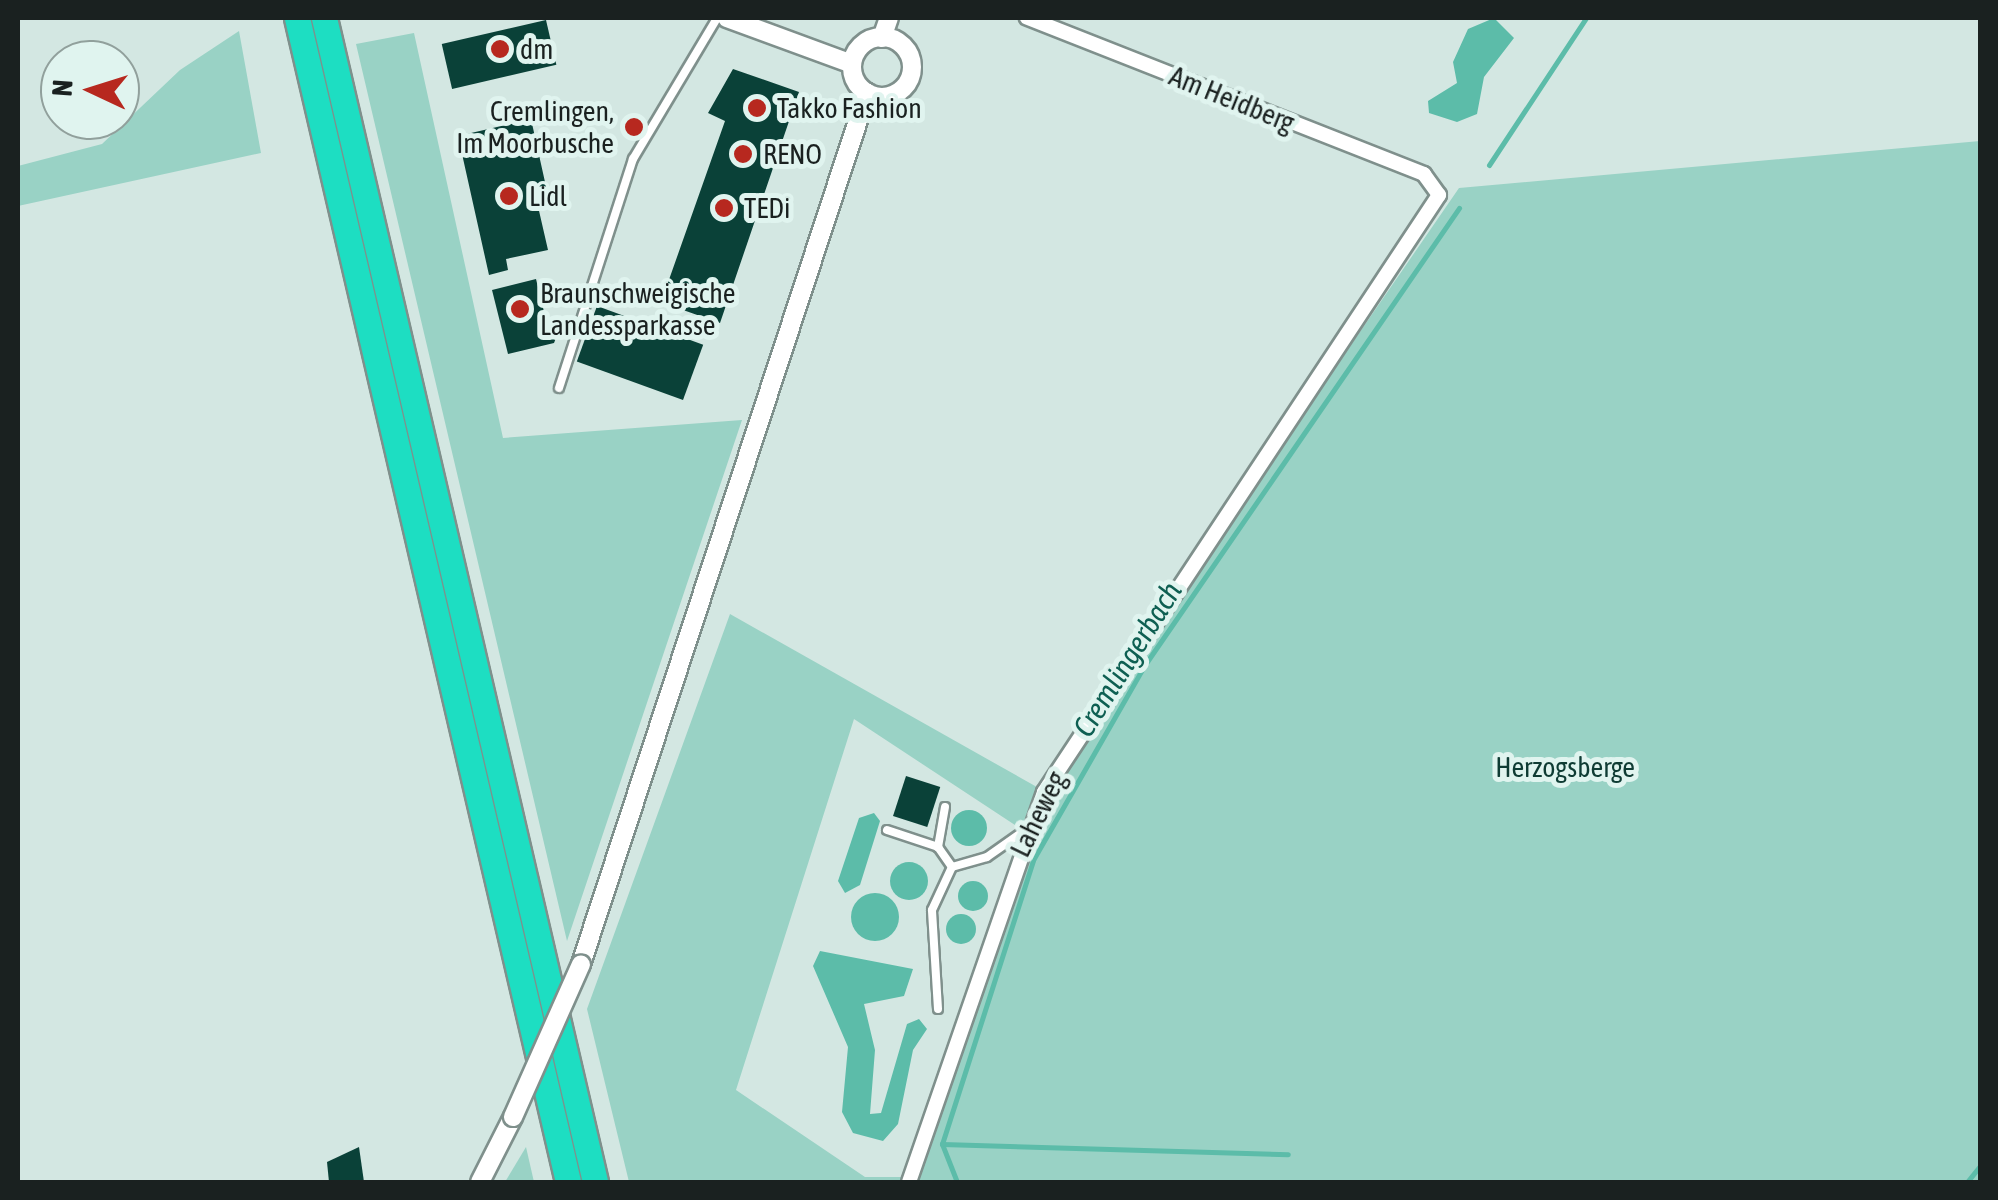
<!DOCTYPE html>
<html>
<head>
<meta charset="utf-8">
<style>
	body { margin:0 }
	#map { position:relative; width:1998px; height:1200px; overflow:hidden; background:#d3e7e2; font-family:"Asap Condensed",sans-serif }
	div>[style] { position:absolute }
	.green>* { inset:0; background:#99d2c5 }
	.water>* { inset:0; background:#5cbca9 }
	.round { border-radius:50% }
	.stream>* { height:5px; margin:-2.5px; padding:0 2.5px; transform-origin:2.5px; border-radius:2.5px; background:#5cbca9 }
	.building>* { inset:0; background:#0a4138; transform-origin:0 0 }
	.roads { filter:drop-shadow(2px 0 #7f908c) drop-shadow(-2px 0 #7f908c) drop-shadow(0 2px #7f908c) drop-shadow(0 -2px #7f908c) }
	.service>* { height:8px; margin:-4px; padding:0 4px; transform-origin:4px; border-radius:4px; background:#fff }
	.minor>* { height:14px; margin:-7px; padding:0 7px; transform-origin:7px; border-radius:7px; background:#fff }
	.tertiary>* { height:18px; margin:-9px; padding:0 9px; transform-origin:9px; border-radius:9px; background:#fff }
	.tertiary>.ring { margin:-9px; padding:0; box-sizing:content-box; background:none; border:18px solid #fff; border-radius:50% }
	.motorway>* { height:25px; margin:-12.5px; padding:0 12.5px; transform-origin:12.5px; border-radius:12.5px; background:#1ddec2 }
	.bridges { filter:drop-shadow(2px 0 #7f908c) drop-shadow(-2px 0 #7f908c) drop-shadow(0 2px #7f908c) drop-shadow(0 -2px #7f908c) }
	.tertiary-bridge>* { height:18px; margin:-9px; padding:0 9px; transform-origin:9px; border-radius:9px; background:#fff }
	.dots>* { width:28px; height:28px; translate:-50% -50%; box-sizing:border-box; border:5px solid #e0f4ef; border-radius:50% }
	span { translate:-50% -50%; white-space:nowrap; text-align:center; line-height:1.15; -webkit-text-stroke:10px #e0f4ef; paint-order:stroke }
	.poi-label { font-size:28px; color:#1a2120 }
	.left { translate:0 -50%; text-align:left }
	.right { translate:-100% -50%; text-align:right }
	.street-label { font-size:28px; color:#1a2120 }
	.park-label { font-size:28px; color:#0f3c34 }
	.water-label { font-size:30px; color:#0e5f52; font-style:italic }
	.frame { position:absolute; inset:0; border:20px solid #1a2120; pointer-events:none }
	.north { position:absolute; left:40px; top:40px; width:100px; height:100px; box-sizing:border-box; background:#e0f4ef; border:2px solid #91a09c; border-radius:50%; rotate:274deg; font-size:28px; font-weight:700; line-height:40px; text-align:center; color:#1a2120 }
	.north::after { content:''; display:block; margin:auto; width:35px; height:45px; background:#b7281f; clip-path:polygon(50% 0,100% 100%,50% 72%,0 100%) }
</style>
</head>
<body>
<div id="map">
	<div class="green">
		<div style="clip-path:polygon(239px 31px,261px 153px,18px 206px,18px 166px,102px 144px,180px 70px)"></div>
		<div style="clip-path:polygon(414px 33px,503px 438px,742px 420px,567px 941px,356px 44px)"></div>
		<div style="clip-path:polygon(evenodd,1980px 141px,1980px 1182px,629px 1182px,587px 1009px,730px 614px,1044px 791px,1459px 188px,1980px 141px,854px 719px,1024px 831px,910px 1177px,865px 1177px,736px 1090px,854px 719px)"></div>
		<div style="clip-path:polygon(526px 1147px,534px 1182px,505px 1182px)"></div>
	</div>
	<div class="water">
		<div style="clip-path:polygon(1494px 18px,1514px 38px,1484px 77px,1477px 114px,1457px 122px,1429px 113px,1428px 101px,1457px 83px,1453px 62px,1468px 29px)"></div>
		<div class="round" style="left:951px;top:810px;width:36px;height:36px"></div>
		<div style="clip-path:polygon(874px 813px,880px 821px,860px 885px,845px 893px,838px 881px,859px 818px)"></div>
		<div class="round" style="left:890px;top:862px;width:38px;height:38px"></div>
		<div class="round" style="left:958px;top:881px;width:30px;height:30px"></div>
		<div class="round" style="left:851px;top:893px;width:48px;height:48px"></div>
		<div class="round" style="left:946px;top:914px;width:30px;height:30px"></div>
		<div style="clip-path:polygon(820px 951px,913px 969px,904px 996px,864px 1004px,875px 1050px,870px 1114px,881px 1113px,907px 1024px,919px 1019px,927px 1029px,913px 1050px,898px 1124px,883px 1141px,853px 1133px,842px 1112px,848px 1047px,813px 966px)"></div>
	</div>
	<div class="stream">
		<div style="left:1489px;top:165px;width:176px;rotate:-56.6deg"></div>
		<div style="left:942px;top:1144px;width:346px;rotate:1.7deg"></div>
		<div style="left:957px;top:1182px;width:41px;rotate:-111.5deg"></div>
		<div style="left:942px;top:1144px;width:298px;rotate:-72.2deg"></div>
		<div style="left:1033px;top:860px;width:224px;rotate:-60.2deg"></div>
		<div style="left:1144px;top:666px;width:556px;rotate:-55.48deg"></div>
		<div style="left:1967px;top:1182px;width:21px;rotate:-51deg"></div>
	</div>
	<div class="building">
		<div style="left:546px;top:20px;width:46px;height:107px;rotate:77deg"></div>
		<div style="clip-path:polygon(733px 69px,799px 92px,720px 323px,666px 304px,665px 291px,725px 121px,708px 113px)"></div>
		<div style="clip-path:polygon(531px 119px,549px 200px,537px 202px,548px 250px,506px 259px,508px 270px,489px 275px,458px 136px)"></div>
		<div style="clip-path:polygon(536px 279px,546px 320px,561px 325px,554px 343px,508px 354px,492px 290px)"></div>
		<div style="left:597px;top:306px;width:113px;height:59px;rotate:20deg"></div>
		<div style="left:906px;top:776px;width:36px;height:42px;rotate:18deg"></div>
		<div style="clip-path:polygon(359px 1147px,364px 1182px,329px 1182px,327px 1162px)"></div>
	</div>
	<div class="roads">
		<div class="service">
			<div style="left:559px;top:388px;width:241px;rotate:-72.1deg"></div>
			<div style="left:633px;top:159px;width:164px;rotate:-59.2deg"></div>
			<div style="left:945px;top:807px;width:41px;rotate:99.9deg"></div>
			<div style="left:938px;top:847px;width:24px;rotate:55deg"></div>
			<div style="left:887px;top:830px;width:54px;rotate:18.4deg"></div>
			<div style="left:938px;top:1009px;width:99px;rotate:-93.5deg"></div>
			<div style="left:932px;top:910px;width:47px;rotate:-65.1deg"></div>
			<div style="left:952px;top:867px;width:36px;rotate:-16deg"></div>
			<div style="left:987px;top:857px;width:45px;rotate:-35.1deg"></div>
		</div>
		<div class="minor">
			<div style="left:909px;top:1182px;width:413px;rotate:-70.9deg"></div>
			<div style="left:1044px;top:792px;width:716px;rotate:-56.51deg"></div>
			<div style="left:1439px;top:195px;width:26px;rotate:-126deg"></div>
			<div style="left:1424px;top:174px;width:427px;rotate:-158.5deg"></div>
		</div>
		<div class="tertiary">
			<div style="left:727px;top:18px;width:133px;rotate:20.2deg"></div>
			<div class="ring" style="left:852px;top:37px;width:42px;height:42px"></div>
			<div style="left:882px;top:38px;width:21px;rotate:-71deg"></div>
			<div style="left:581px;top:964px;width:917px;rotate:-71.82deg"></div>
			<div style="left:480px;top:1182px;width:73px;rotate:-63.1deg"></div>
		</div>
		<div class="motorway">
			<div style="left:297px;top:18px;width:1195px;rotate:76.89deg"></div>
			<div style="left:324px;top:18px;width:1195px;rotate:76.89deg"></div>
		</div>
	</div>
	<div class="bridges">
		<div class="tertiary-bridge">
			<div style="left:513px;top:1117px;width:167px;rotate:-66deg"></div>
		</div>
	</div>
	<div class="dots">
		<div style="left:500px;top:49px;background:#b7281f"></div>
		<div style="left:757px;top:108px;background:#b7281f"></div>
		<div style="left:634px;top:127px;background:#b7281f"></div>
		<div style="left:743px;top:154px;background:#b7281f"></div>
		<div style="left:509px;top:196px;background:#b7281f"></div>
		<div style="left:724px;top:208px;background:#b7281f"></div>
		<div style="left:520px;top:309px;background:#b7281f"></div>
	</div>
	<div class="poi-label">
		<span class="left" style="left:520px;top:49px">dm</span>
		<span class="left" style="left:777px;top:108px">Takko Fashion</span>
		<span class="right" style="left:614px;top:127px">Cremlingen,<br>Im Moorbusche</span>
		<span class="left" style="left:763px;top:154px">RENO</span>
		<span class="left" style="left:529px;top:196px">Lidl</span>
		<span class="left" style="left:744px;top:208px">TEDi</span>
		<span class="left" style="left:540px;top:309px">Braunschweigische<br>Landessparkasse</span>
	</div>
	<div class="street-label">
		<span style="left:1232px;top:99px;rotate:22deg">Am Heidberg</span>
		<span style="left:1038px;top:814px;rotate:-64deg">Laheweg</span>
	</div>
	<div class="park-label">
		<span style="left:1565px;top:767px">Herzogsberge</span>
	</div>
	<div class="water-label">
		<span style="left:1127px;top:659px;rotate:-58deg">Cremlingerbach</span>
	</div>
	<div class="frame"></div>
	<div class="north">N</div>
</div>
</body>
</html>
